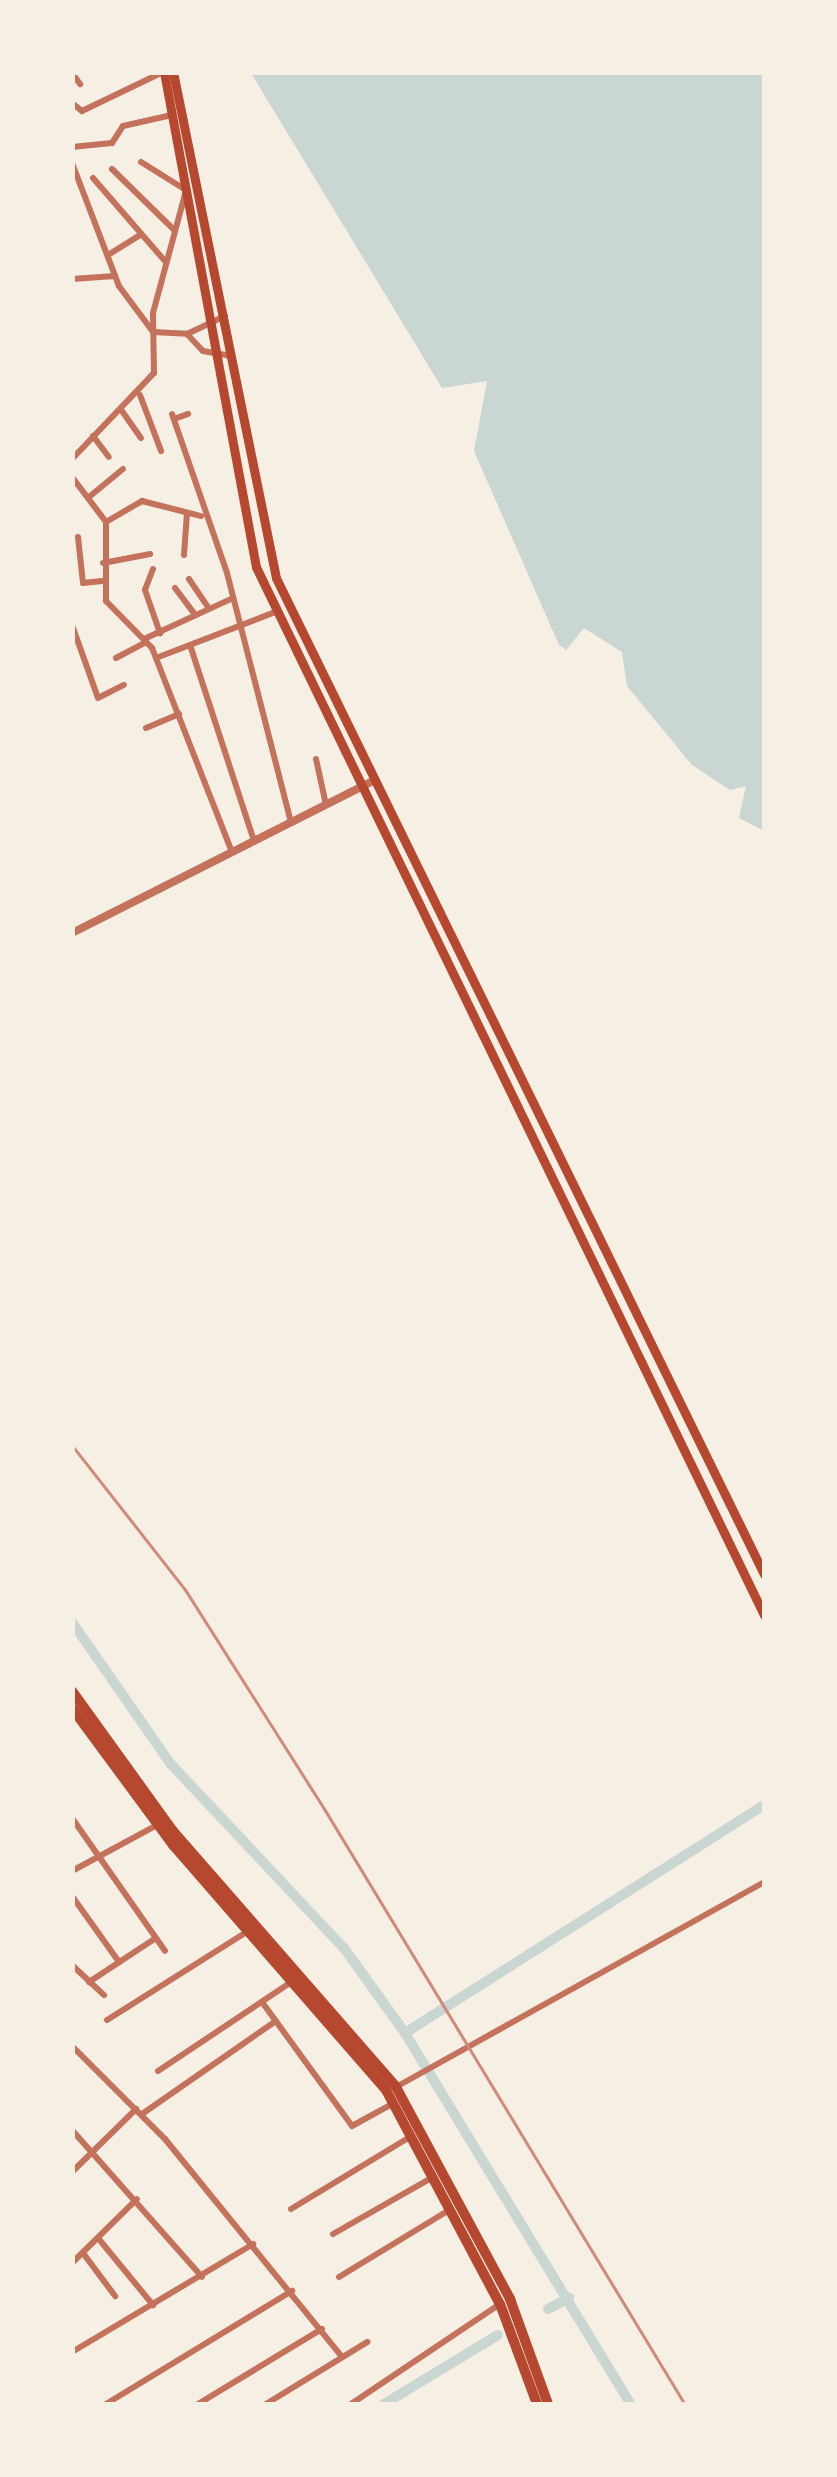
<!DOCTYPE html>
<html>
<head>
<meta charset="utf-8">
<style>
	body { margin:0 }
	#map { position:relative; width:837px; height:2477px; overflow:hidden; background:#f6efe4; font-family:Quicksand,sans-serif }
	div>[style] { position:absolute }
	.water>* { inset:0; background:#c9d6d2 }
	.canal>* { height:10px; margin:-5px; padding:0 5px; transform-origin:5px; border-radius:5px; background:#c9d6d2 }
	.minor>* { height:6px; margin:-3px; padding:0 3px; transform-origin:3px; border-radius:3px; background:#c5725c }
	.tertiary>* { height:8px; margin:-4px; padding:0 4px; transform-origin:4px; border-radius:4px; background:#c5725c }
	.primary>* { height:9px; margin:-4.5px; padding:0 4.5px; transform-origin:4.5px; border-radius:4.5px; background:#b5482f }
	.trunk>* { height:10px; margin:-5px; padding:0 5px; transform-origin:5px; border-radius:5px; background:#b5482f }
	.rail>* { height:2.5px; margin:-1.25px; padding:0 1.25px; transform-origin:1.25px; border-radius:1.25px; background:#cf8b77 }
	span { translate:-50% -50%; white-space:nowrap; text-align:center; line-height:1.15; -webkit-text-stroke:8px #f6efe4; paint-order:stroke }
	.frame { position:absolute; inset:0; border:75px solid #f6efe4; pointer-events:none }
</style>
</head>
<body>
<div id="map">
	<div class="water">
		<div style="clip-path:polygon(251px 73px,764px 73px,764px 831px,739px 818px,746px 786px,730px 790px,692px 765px,627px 686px,622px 652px,584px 628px,566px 650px,559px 645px,474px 451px,487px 381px,442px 388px)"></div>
	</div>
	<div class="canal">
		<div style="left:72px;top:1622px;width:172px;rotate:55.2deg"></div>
		<div style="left:170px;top:1763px;width:254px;rotate:46.8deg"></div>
		<div style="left:344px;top:1948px;width:105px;rotate:54.3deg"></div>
		<div style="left:405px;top:2033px;width:434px;rotate:58.7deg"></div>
		<div style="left:405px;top:2033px;width:425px;rotate:-32.4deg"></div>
		<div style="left:548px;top:2309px;width:24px;rotate:-28deg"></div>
		<div style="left:384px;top:2404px;width:133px;rotate:-31.2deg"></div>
	</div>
	<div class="minor">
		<div style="left:72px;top:73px;width:14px;rotate:54deg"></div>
		<div style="left:72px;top:103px;width:13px;rotate:39deg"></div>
		<div style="left:82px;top:111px;width:90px;rotate:-25.7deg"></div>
		<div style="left:72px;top:147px;width:40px;rotate:-5.7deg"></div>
		<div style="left:112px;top:143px;width:20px;rotate:-57deg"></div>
		<div style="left:123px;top:126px;width:50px;rotate:-12.7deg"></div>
		<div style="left:141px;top:162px;width:53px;rotate:31.9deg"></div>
		<div style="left:72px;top:163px;width:132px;rotate:69.1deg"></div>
		<div style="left:119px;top:286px;width:57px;rotate:53.5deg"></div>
		<div style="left:153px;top:332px;width:34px;rotate:3deg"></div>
		<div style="left:187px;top:334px;width:42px;rotate:-25.3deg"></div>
		<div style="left:112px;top:169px;width:87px;rotate:44.5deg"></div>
		<div style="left:93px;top:178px;width:110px;rotate:49.1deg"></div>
		<div style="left:108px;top:255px;width:39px;rotate:-32deg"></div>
		<div style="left:72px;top:279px;width:43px;rotate:-4deg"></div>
		<div style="left:187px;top:334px;width:23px;rotate:47deg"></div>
		<div style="left:203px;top:351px;width:29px;rotate:10deg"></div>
		<div style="left:140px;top:395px;width:60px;rotate:69.4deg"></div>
		<div style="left:122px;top:411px;width:33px;rotate:55deg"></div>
		<div style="left:172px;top:414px;width:168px;rotate:70.9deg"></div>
		<div style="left:227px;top:573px;width:258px;rotate:75.6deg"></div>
		<div style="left:174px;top:419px;width:15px;rotate:-20deg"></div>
		<div style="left:93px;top:436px;width:26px;rotate:53deg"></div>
		<div style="left:72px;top:459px;width:119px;rotate:-46.4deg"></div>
		<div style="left:154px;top:373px;width:60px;rotate:-91deg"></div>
		<div style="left:153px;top:313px;width:126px;rotate:-74.9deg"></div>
		<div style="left:72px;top:477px;width:56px;rotate:52.9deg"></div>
		<div style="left:106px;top:522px;width:79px;rotate:90deg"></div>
		<div style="left:106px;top:601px;width:66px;rotate:45.6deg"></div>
		<div style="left:152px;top:648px;width:219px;rotate:68.6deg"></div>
		<div style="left:89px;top:497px;width:44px;rotate:-39.5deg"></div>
		<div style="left:106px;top:522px;width:42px;rotate:-30.3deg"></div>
		<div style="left:142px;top:501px;width:61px;rotate:14.3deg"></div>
		<div style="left:78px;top:537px;width:46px;rotate:83.8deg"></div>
		<div style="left:83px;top:583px;width:19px;rotate:-6deg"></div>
		<div style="left:184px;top:555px;width:42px;rotate:-85.9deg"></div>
		<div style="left:103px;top:563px;width:48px;rotate:-10.8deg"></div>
		<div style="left:153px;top:569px;width:22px;rotate:111deg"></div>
		<div style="left:145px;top:590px;width:46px;rotate:70.8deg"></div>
		<div style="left:189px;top:579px;width:34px;rotate:56deg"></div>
		<div style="left:175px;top:588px;width:34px;rotate:53deg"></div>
		<div style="left:72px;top:625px;width:77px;rotate:70.4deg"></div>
		<div style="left:98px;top:698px;width:29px;rotate:-27deg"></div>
		<div style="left:144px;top:639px;width:96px;rotate:-24.7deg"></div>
		<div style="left:190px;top:645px;width:206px;rotate:71.9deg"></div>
		<div style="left:116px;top:658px;width:34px;rotate:-28deg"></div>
		<div style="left:156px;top:658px;width:128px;rotate:-21.1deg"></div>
		<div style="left:146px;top:728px;width:36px;rotate:-23deg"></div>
		<div style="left:316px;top:759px;width:47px;rotate:77.7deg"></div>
		<div style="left:72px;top:1818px;width:162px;rotate:55deg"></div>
		<div style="left:72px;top:1871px;width:97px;rotate:-28.4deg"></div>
		<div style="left:72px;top:1896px;width:81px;rotate:54.5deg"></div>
		<div style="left:72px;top:1965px;width:44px;rotate:43.2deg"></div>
		<div style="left:89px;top:1982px;width:80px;rotate:-33.3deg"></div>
		<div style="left:262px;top:2002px;width:153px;rotate:54deg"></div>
		<div style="left:352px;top:2126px;width:48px;rotate:-28.7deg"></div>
		<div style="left:107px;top:2020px;width:165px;rotate:-32.2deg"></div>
		<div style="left:72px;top:2046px;width:132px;rotate:45deg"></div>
		<div style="left:165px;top:2139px;width:281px;rotate:50.9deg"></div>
		<div style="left:158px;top:2071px;width:162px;rotate:-33.7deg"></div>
		<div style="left:396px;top:2087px;width:421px;rotate:-29.1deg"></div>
		<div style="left:142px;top:2114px;width:163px;rotate:-34.8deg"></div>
		<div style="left:72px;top:2130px;width:196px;rotate:48.5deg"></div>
		<div style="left:72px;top:2172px;width:90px;rotate:-44.5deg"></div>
		<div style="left:291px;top:2209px;width:139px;rotate:-31.2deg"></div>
		<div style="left:333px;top:2234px;width:115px;rotate:-29.7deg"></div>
		<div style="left:98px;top:2238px;width:87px;rotate:50.6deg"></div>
		<div style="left:83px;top:2253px;width:54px;rotate:53.3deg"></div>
		<div style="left:72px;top:2263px;width:91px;rotate:-44.6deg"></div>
		<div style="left:339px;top:2277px;width:129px;rotate:-31.3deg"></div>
		<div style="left:72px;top:2352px;width:211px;rotate:-30.8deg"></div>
		<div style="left:106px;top:2404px;width:218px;rotate:-31.3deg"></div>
		<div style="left:198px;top:2404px;width:145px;rotate:-31.2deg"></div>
		<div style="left:266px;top:2404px;width:119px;rotate:-31.5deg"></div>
		<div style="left:351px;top:2404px;width:179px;rotate:-33.9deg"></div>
	</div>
	<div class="tertiary">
		<div style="left:72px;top:933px;width:339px;rotate:-26.8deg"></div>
	</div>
	<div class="primary">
		<div style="left:164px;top:72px;width:503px;rotate:79.47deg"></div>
		<div style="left:256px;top:567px;width:1165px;rotate:64.14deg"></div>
		<div style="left:173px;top:72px;width:516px;rotate:78.49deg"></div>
		<div style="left:276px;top:578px;width:1109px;rotate:63.9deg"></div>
	</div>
	<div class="trunk">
		<div style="left:72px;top:1691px;width:173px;rotate:54.2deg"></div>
		<div style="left:173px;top:1831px;width:340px;rotate:48.9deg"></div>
		<div style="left:396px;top:2087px;width:241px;rotate:61.7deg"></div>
		<div style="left:510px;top:2299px;width:112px;rotate:70.1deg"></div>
		<div style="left:72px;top:1708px;width:170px;rotate:53.6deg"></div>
		<div style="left:173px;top:1845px;width:325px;rotate:49deg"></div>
		<div style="left:386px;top:2090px;width:242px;rotate:62deg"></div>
		<div style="left:500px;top:2304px;width:107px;rotate:69.7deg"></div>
	</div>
	<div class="rail">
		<div style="left:72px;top:1445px;width:183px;rotate:51.9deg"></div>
		<div style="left:185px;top:1589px;width:259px;rotate:57.6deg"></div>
		<div style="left:324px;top:1808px;width:697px;rotate:58.8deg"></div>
	</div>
	<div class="frame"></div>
</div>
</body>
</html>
